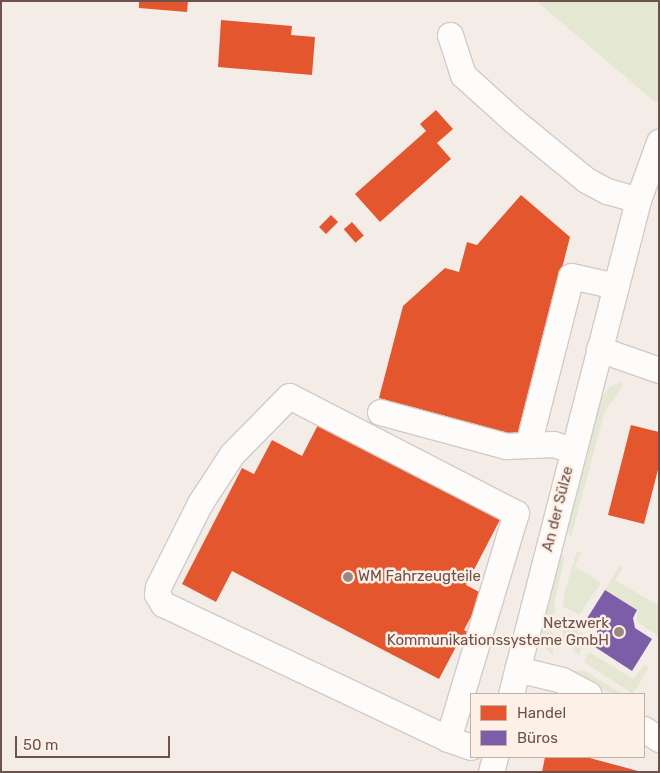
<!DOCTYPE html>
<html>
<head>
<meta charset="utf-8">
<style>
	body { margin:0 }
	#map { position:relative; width:660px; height:773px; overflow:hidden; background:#f4ede7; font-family:Rubik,sans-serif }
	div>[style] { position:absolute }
	.green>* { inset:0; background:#e4e8d3 }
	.shops>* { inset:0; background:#e4572e; transform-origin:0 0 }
	.offices>* { inset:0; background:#7b5ea7 }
	.roads { filter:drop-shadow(1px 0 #d3cac6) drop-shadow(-1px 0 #d3cac6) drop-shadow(0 1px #d3cac6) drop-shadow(0 -1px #d3cac6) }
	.minor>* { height:25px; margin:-12.5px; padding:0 12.5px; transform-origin:12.5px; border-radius:12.5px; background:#fdfcfb }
	.dots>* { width:14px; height:14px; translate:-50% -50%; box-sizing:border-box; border:2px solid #fcf0e7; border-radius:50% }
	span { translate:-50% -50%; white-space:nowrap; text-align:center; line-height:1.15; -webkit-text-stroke:5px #fcf0e7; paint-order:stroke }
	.street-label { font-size:15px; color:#6d524c }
	.poi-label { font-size:15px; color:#6d524c }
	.left { translate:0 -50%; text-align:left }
	.right { translate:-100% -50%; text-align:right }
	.frame { position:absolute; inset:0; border:2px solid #6d524c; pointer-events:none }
	.legend { position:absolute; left:470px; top:693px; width:175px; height:65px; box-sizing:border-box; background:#fcf0e7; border:1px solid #c3b1a9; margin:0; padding:6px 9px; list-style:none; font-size:15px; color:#6d524c }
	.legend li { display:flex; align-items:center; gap:10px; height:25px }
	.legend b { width:25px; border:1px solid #c3b1a9 }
	.scale { position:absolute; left:15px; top:736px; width:155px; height:22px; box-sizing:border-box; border:2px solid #6d524c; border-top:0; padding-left:6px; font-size:15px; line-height:18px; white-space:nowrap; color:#6d524c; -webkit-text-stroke:4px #fcf0e7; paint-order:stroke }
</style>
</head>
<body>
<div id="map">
	<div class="green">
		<div style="clip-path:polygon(536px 1px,659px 1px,659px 102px,655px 102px)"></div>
		<div style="clip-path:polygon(623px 381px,622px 388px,605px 411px,571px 537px,565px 528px,596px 404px,610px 387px)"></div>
		<div style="clip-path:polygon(577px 551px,582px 553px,575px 566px,601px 583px,579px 615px,563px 606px,564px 594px)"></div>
		<div style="clip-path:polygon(565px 555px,555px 600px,553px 655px,546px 649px,540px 636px,540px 626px,559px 556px)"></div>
		<div style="clip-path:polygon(620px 565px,623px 567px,615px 580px,656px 604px,659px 600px,659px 636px,637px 622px,637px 610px,605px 590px)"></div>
		<div style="clip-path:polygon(563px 613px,576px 624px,583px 634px,584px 643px,579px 656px,563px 639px)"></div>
		<div style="clip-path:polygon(589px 652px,634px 679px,644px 664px,649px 668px,633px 694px,584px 662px)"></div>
		<div style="clip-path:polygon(571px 670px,585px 671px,623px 694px,611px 694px)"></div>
	</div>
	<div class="shops">
		<div style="clip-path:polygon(139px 1px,188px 1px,187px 12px,139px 8px)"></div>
		<div style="clip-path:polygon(221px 20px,292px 26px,291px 35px,315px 37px,312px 75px,218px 67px)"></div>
		<div style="clip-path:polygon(436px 110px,453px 129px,437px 143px,451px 159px,380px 222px,355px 194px,426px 131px,420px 124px)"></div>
		<div style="clip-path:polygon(521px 195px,570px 237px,519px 436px,379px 398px,403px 306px,445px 268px,459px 272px,467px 242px,477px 245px)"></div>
		<div style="left:331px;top:215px;width:10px;height:17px;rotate:45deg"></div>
		<div style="left:352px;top:222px;width:18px;height:11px;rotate:49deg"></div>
		<div style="clip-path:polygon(321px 419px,503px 514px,466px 585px,483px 594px,464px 630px,471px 634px,464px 646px,458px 643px,439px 679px,232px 571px,216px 602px,182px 584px,242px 468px,254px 474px,272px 440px,302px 456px)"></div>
		<div style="clip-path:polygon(631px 425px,659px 432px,659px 466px,644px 524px,608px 515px)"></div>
		<div style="clip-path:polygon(545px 757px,586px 757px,642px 772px,542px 772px)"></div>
	</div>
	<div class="offices">
		<div style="clip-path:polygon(605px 590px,637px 610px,633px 618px,635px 628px,652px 639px,632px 671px,592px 645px,598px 636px,596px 626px,586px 620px)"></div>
	</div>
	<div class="roads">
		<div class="minor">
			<div style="left:450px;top:35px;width:42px;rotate:72deg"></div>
			<div style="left:463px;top:75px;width:69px;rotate:42deg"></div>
			<div style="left:514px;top:121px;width:93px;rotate:39.3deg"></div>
			<div style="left:586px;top:180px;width:24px;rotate:28deg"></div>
			<div style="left:607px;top:191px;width:32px;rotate:16deg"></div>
			<div style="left:599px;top:349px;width:64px;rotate:19.3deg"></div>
			<div style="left:380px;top:412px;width:131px;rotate:15.1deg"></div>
			<div style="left:506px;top:446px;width:47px;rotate:-2.4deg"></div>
			<div style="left:553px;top:444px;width:21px;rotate:17deg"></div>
			<div style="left:528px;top:445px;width:174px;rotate:-75.7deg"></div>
			<div style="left:571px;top:276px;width:46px;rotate:12.5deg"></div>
			<div style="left:517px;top:669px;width:46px;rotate:13.7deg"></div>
			<div style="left:562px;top:680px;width:30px;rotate:28deg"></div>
			<div style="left:511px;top:694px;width:510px;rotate:-75.58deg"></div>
			<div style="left:638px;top:200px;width:62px;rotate:-70.1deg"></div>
			<div style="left:644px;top:729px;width:18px;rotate:34deg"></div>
			<div style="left:448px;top:739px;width:236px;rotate:-73.3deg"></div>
			<div style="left:516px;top:513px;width:255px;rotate:-152.7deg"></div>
			<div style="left:289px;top:396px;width:81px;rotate:134.5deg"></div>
			<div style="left:232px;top:454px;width:59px;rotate:123.1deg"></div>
			<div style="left:200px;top:503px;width:94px;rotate:116.6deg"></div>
			<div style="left:158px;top:587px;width:7px;rotate:98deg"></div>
			<div style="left:157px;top:594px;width:12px;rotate:59deg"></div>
			<div style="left:163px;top:604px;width:315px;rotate:25.3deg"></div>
			<div style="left:448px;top:739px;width:24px;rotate:19deg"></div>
			<div style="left:491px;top:772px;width:16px;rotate:-75deg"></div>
		</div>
	</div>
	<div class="dots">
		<div style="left:348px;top:577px;background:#9c8882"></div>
		<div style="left:619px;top:632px;background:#9c8882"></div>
	</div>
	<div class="street-label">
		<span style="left:558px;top:509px;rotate:-76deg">An der Sülze</span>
	</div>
	<div class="poi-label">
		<span class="left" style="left:358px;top:577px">WM Fahrzeugteile</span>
		<span class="right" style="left:609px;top:632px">Netzwerk<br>Kommunikationssysteme GmbH</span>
	</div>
	<div class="frame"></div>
	<ul class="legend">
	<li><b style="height:14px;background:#e4572e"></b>Handel</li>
	<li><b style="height:14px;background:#7b5ea7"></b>Büros</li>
	</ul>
	<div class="scale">50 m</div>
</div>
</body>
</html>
